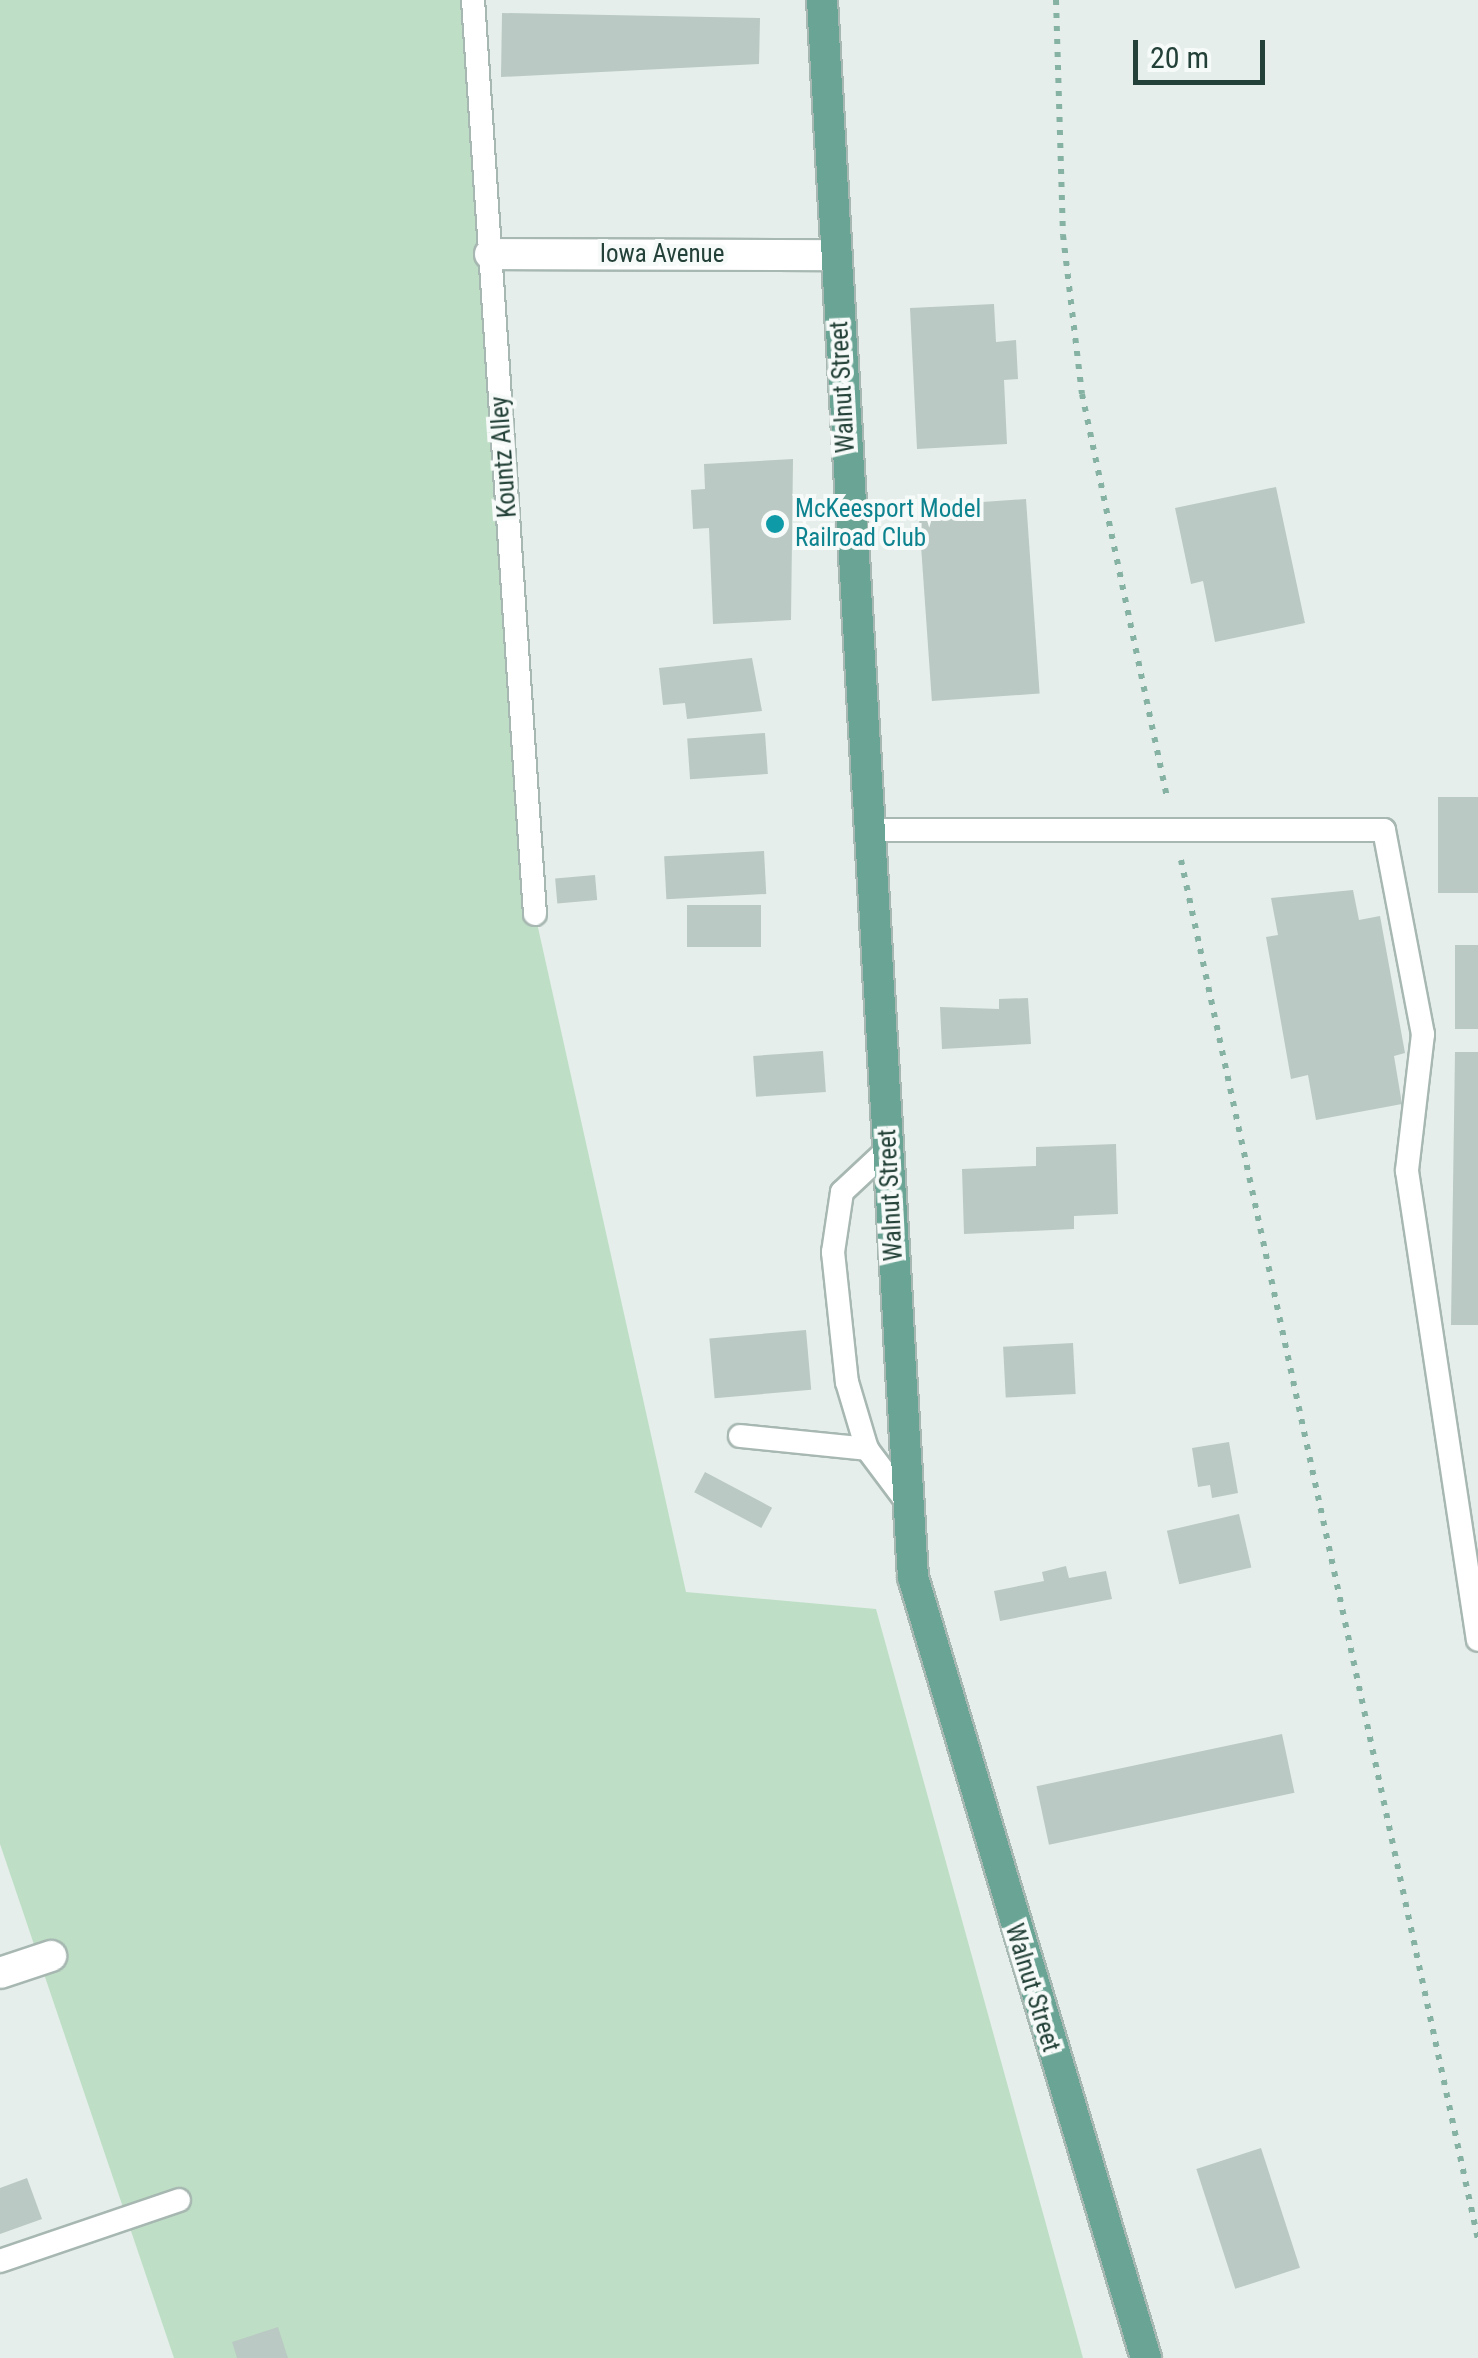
<!DOCTYPE html>
<html>
<head>
<meta charset="utf-8">
<style>
	body { margin:0 }
	#map { position:relative; width:1478px; height:2358px; overflow:hidden; background:#e5eeea; font-family:"Roboto Condensed",sans-serif }
	div>[style] { position:absolute }
	.green>* { inset:0; background:#bedfc6 }
	.building>* { inset:0; background:#bac9c3; transform-origin:0 0 }
	.path>* { height:6px; margin-top:-3px; transform-origin:0; background:repeating-linear-gradient(90deg,#85b2a3 0 5px,transparent 0 13px) }
	.roads { filter:drop-shadow(2px 0 #a7b7b1) drop-shadow(-2px 0 #a7b7b1) drop-shadow(0 2px #a7b7b1) drop-shadow(0 -2px #a7b7b1) }
	.lane>* { height:22px; margin:-11px; padding:0 11px; transform-origin:11px; border-radius:11px; background:#fff }
	.street>* { height:30px; margin:-15px; padding:0 15px; transform-origin:15px; border-radius:15px; background:#fff }
	.primary>* { height:30px; margin:-15px; padding:0 15px; transform-origin:15px; border-radius:15px; background:#69a494 }
	.dots>* { width:28px; height:28px; translate:-50% -50%; box-sizing:border-box; border:5px solid #f6faf8; border-radius:50% }
	span { translate:-50% -50%; white-space:nowrap; text-align:center; line-height:1.15; -webkit-text-stroke:8px #f6faf8; paint-order:stroke }
	.street-label { font-size:25px; color:#234138 }
	.culture-label { font-size:25px; color:#0d838f }
	.left { translate:0 -50%; text-align:left }
	.scale { position:absolute; left:1133px; top:40px; width:132px; height:45px; box-sizing:border-box; border:5px solid #234138; border-top:0; padding-left:12px; font-size:30px; line-height:35px; white-space:nowrap; color:#234138; -webkit-text-stroke:8px #f6faf8; paint-order:stroke }
</style>
</head>
<body>
<div id="map">
	<div class="green">
		<div style="clip-path:polygon(0 0,473px 0,535px 914px,686px 1592px,876px 1609px,1083px 2358px,174px 2358px,0 1844px)"></div>
	</div>
	<div class="building">
		<div style="clip-path:polygon(502px 13px,760px 18px,759px 64px,501px 77px)"></div>
		<div style="clip-path:polygon(994px 304px,996px 342px,1016px 340px,1018px 379px,1004px 380px,1007px 444px,917px 449px,910px 308px)"></div>
		<div style="clip-path:polygon(793px 459px,791px 620px,713px 624px,709px 528px,693px 529px,691px 490px,705px 489px,704px 464px)"></div>
		<div style="clip-path:polygon(1276px 487px,1305px 623px,1215px 642px,1203px 581px,1191px 584px,1175px 508px)"></div>
		<div style="left:1026px;top:499px;width:195px;height:108px;rotate:86deg"></div>
		<div style="clip-path:polygon(752px 658px,762px 711px,687px 719px,685px 703px,663px 705px,659px 668px)"></div>
		<div style="left:765px;top:733px;width:41px;height:78px;rotate:86deg"></div>
		<div style="left:1438px;top:797px;width:40px;height:96px"></div>
		<div style="left:764px;top:851px;width:43px;height:100px;rotate:87deg"></div>
		<div style="left:595px;top:875px;width:25px;height:40px;rotate:85deg"></div>
		<div style="clip-path:polygon(1353px 890px,1359px 920px,1380px 916px,1405px 1053px,1394px 1056px,1402px 1104px,1316px 1120px,1308px 1075px,1291px 1079px,1266px 937px,1278px 935px,1271px 898px)"></div>
		<div style="left:761px;top:905px;width:42px;height:74px;rotate:90deg"></div>
		<div style="left:1455px;top:945px;width:23px;height:84px"></div>
		<div style="clip-path:polygon(1028px 998px,1031px 1044px,942px 1049px,940px 1007px,999px 1009px,999px 999px)"></div>
		<div style="left:823px;top:1051px;width:41px;height:70px;rotate:86deg"></div>
		<div style="clip-path:polygon(1455px 1052px,1478px 1052px,1478px 1325px,1451px 1325px)"></div>
		<div style="clip-path:polygon(1116px 1144px,1118px 1214px,1074px 1216px,1074px 1229px,964px 1234px,962px 1169px,1036px 1166px,1036px 1147px)"></div>
		<div style="left:806px;top:1330px;width:60px;height:97px;rotate:85deg"></div>
		<div style="left:1073px;top:1343px;width:51px;height:70px;rotate:87deg"></div>
		<div style="clip-path:polygon(1229px 1442px,1238px 1493px,1212px 1498px,1210px 1485px,1198px 1487px,1192px 1448px)"></div>
		<div style="left:705px;top:1472px;width:76px;height:23px;rotate:28deg"></div>
		<div style="left:1239px;top:1514px;width:55px;height:74px;rotate:77deg"></div>
		<div style="clip-path:polygon(1066px 1566px,1069px 1578px,1106px 1571px,1112px 1599px,1000px 1621px,994px 1591px,1044px 1581px,1042px 1572px)"></div>
		<div style="left:1282px;top:1734px;width:60px;height:251px;rotate:78deg"></div>
		<div style="left:1261px;top:2148px;width:126px;height:68px;rotate:72deg"></div>
		<div style="clip-path:polygon(27px 2178px,42px 2219px,0 2234px,0 2188px)"></div>
		<div style="clip-path:polygon(278px 2327px,288px 2358px,237px 2358px,232px 2342px)"></div>
	</div>
	<div class="path">
		<div style="left:1056px;top:0;width:235px;rotate:88.3deg"></div>
		<div style="left:1063px;top:235px;width:160px;rotate:83.2deg"></div>
		<div style="left:1082px;top:394px;width:414px;rotate:78.1deg"></div>
		<div style="left:1181px;top:860px;width:1412px;rotate:77.85deg"></div>
	</div>
	<div class="roads">
		<div class="lane">
			<div style="left:473px;top:0;width:916px;rotate:86.12deg"></div>
			<div style="left:869px;top:830px;width:515px"></div>
			<div style="left:1384px;top:830px;width:208px;rotate:79.2deg"></div>
			<div style="left:1423px;top:1034px;width:138px;rotate:96.7deg"></div>
			<div style="left:1407px;top:1171px;width:474px;rotate:81.4deg"></div>
			<div style="left:888px;top:1149px;width:63px;rotate:136.9deg"></div>
			<div style="left:842px;top:1192px;width:61px;rotate:98.5deg"></div>
			<div style="left:833px;top:1252px;width:131px;rotate:83.9deg"></div>
			<div style="left:847px;top:1382px;width:70px;rotate:73.4deg"></div>
			<div style="left:867px;top:1449px;width:70px;rotate:53.1deg"></div>
			<div style="left:740px;top:1436px;width:128px;rotate:5.8deg"></div>
			<div style="left:0;top:2261px;width:189px;rotate:-18.8deg"></div>
		</div>
		<div class="street">
			<div style="left:490px;top:254px;width:345px;rotate:0.2deg"></div>
			<div style="left:0;top:1973px;width:54px;rotate:-18.4deg"></div>
		</div>
		<div class="primary">
			<div style="left:822px;top:0;width:1580px;rotate:86.7deg"></div>
			<div style="left:913px;top:1577px;width:815px;rotate:73.39deg"></div>
		</div>
	</div>
	<div class="dots">
		<div style="left:775px;top:524px;background:#0f9aa8"></div>
	</div>
	<div class="street-label">
		<span style="left:662px;top:254px">Iowa Avenue</span>
		<span style="left:843px;top:387px;rotate:-93deg">Walnut Street</span>
		<span style="left:504px;top:457px;rotate:-94deg">Kountz Alley</span>
		<span style="left:891px;top:1195px;rotate:-93deg">Walnut Street</span>
		<span style="left:1032px;top:1988px;rotate:73deg">Walnut Street</span>
	</div>
	<div class="culture-label">
		<span class="left" style="left:795px;top:524px">McKeesport Model<br>Railroad Club</span>
	</div>
	<div class="scale">20 m</div>
</div>
</body>
</html>
